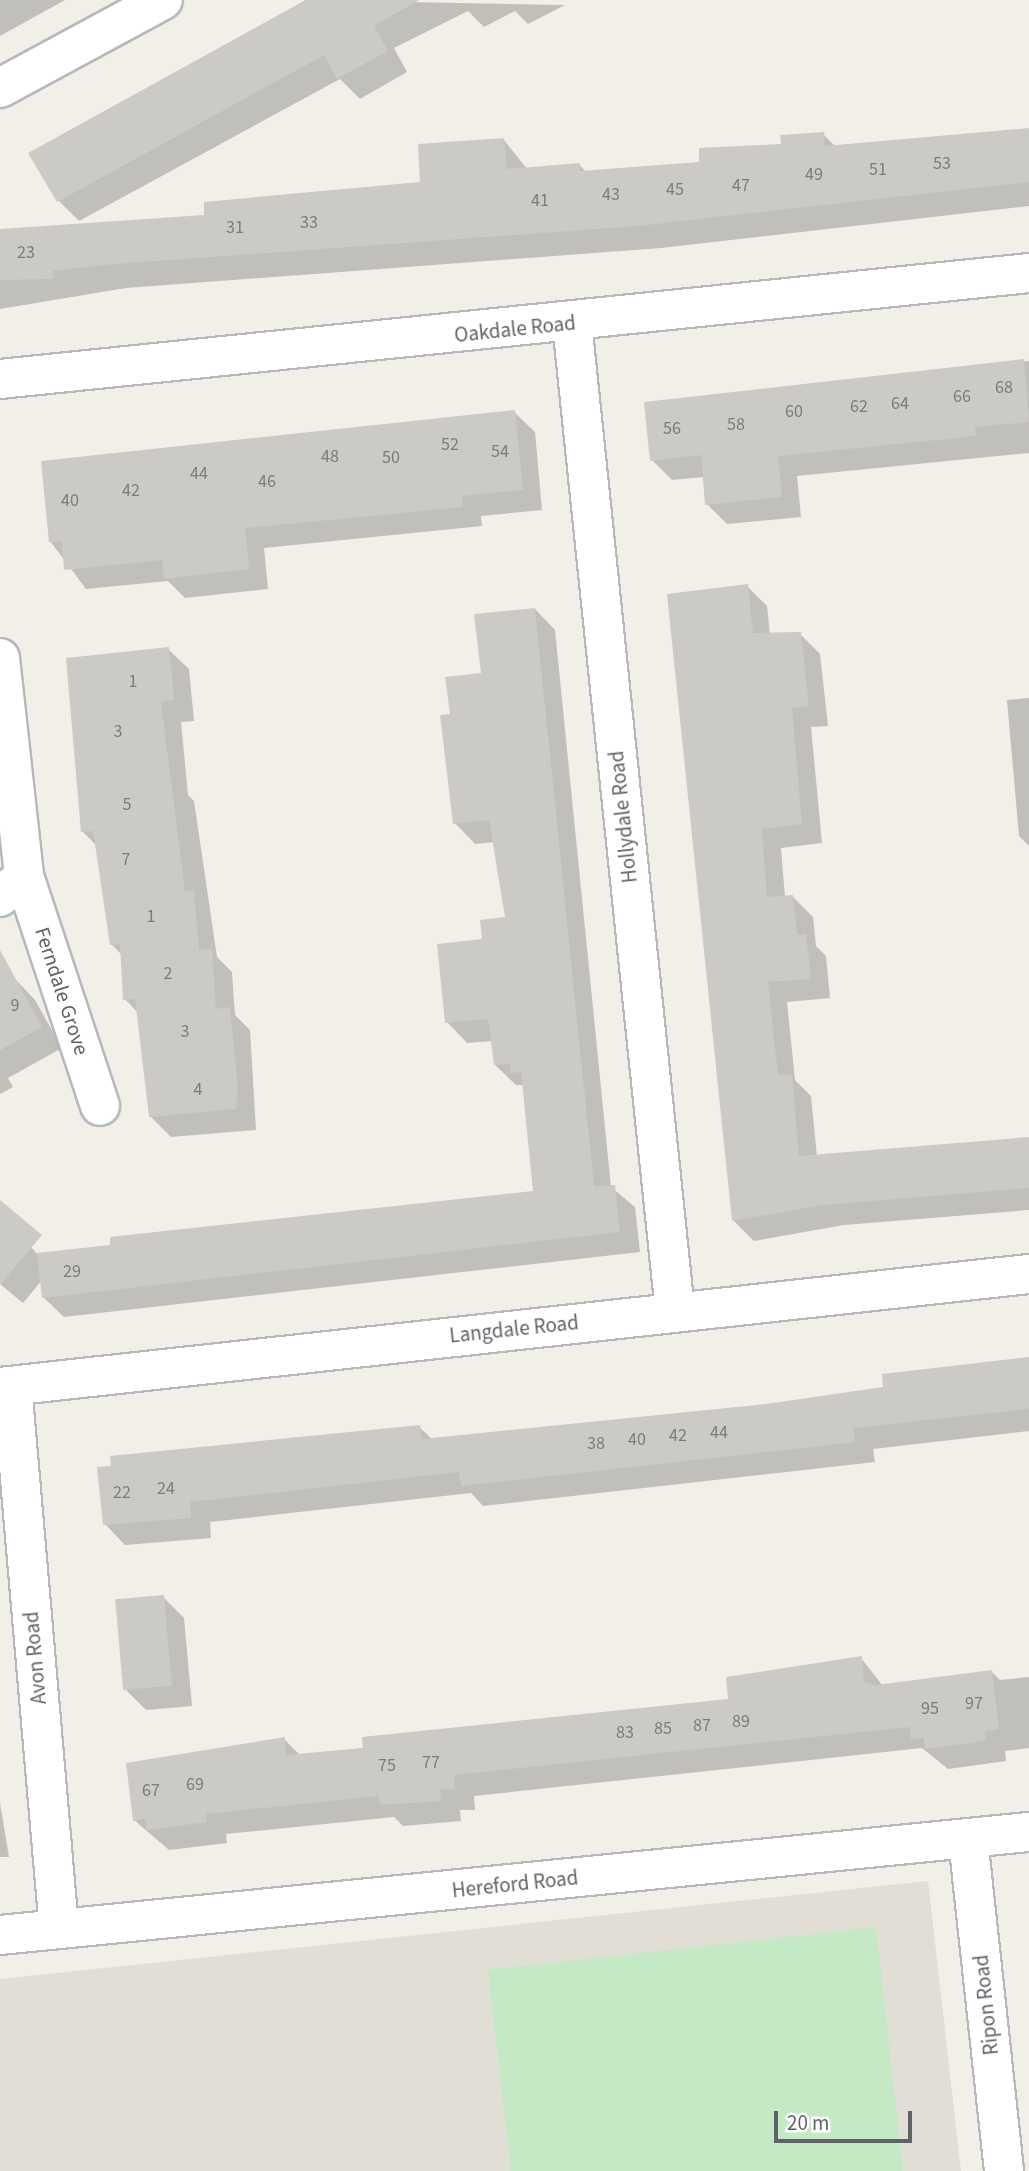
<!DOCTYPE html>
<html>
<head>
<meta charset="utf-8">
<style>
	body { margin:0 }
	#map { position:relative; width:1029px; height:2171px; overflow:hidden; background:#f1efe8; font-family:"Source Sans 3",sans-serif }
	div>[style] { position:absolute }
	.education>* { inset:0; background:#e1ded6 }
	.green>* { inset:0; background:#c5e8c5 }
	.shadow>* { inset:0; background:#0003 }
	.building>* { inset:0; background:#cccac5; transform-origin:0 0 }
	.roads { filter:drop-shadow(2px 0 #b5b8bc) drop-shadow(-2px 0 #b5b8bc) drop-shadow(0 2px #b5b8bc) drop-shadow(0 -2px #b5b8bc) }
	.street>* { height:38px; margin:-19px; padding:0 19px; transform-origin:19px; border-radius:19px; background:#fff }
	.secondary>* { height:38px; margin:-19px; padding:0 19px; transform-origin:19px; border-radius:19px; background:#fff }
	span { translate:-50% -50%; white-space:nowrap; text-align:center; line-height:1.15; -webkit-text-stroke:5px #fff; paint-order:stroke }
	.number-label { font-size:18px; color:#7a7d7f }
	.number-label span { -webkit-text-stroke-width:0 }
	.street-label { font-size:21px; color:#5f6368 }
	.scale { position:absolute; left:774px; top:2111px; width:138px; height:32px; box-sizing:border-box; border:4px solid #5f6368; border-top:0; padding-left:9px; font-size:21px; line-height:24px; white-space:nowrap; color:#5f6368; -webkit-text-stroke:5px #fff; paint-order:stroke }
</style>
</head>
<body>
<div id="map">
	<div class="education">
		<div style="clip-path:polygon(928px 1881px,961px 2171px,0 2171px,0 1979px)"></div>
	</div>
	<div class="green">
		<div style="clip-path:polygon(876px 1927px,903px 2171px,511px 2171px,488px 1970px)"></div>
	</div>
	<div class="shadow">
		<div style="clip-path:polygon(0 0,65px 0,0 36px)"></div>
		<div style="clip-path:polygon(306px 0,565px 5px,528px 24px,515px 11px,484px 27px,468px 11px,394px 48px,407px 72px,360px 99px,340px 79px,79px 221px,58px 200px,31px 153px)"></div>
		<div style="clip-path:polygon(1029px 131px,1029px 206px,661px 248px,126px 288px,0 309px,0 232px,206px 217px,422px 183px,504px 140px,527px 169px,579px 164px,586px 172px,701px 164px,823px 134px,836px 147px)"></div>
		<div style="clip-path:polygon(1029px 361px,1029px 453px,797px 476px,801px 517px,727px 524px,707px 504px,704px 477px,672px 480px,652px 460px,646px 403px)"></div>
		<div style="clip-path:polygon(514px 412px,535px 432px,542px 510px,481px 516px,482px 526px,264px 548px,268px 589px,185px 598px,168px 581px,86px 589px,50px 541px)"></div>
		<div style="clip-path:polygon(747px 586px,767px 606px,770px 635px,800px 634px,820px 654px,828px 726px,811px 727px,822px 843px,781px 848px,785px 897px,793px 897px,813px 917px,816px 946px,826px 956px,830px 998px,787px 1002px,795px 1080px,811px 1096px,817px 1157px,1029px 1138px,1029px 1210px,844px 1225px,754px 1241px,734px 1221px)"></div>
		<div style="clip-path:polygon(535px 609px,555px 630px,611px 1187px,635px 1207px,640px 1252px,64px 1317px,43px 1297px,42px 1280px,23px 1303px,0 1284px,0 1211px,38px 1255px,535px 1193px,524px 1085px,516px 1085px,495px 1065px,493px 1041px,467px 1043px,447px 1022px,484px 940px,507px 919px,494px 842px,475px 844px,455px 823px,452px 716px)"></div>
		<div style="clip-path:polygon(168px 649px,189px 669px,194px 721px,181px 722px,188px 795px,194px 801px,217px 957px,232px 972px,235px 1015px,250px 1030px,256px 1130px,171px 1137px,150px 1116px,138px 1013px,125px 999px,122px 955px,111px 944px,96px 845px,82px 831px)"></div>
		<div style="clip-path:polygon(1029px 698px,1029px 846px,1019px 836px,1007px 700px)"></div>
		<div style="clip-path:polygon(15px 979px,35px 1000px,62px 1048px,8px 1078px,13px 1087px,0 1094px,0 989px)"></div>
		<div style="clip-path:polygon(1029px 1357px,1029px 1431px,873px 1449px,875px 1462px,483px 1506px,471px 1493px,210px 1522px,211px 1538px,125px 1545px,105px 1524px,419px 1427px,432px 1439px,767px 1406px,885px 1389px)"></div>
		<div style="clip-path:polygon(163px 1597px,184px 1618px,192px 1706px,146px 1710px,125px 1689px)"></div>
		<div style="clip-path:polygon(861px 1658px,883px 1686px,992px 1672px,1000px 1680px,1029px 1677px,1029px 1748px,1005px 1751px,1006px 1761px,948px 1769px,922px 1748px,474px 1796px,475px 1810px,460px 1810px,461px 1821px,403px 1826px,394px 1817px,226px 1834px,227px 1843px,169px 1850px,134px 1820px,284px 1739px,301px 1756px,730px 1700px)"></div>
		<div style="clip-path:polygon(0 1803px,9px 1857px,0 1857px)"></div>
	</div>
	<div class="building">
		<div style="clip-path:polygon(306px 0,419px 0,374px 26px,388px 51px,337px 79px,324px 55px,57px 202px,28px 153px)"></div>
		<div style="clip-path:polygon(1029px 128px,1029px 182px,638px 226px,102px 265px,53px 271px,53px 279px,0 280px,0 229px,204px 215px,204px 202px,420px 182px,418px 144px,504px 138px,507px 169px,580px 163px,580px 171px,699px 162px,699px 148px,781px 144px,780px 135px,824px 132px,825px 146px)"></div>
		<div style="clip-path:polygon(1024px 359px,1029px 422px,975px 427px,976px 436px,778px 456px,782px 497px,705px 505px,701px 455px,650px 461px,644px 402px)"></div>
		<div style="clip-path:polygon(515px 410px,523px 490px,462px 496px,463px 507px,245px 528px,249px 569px,164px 579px,162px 560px,64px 570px,62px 541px,49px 542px,41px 461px)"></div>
		<div style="clip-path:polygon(748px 584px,753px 633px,801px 632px,809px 706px,792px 708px,802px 824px,762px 829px,767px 897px,793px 895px,797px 935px,806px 934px,811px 979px,768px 982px,778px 1075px,792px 1074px,799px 1156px,1029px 1137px,1029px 1188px,823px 1205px,732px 1221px,667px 594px)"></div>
		<div style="clip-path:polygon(535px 608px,594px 1186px,615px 1185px,620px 1232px,42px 1298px,37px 1253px,110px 1245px,110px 1237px,533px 1191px,521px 1072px,511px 1073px,510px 1064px,494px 1065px,488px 1019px,445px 1023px,437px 944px,482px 939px,480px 920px,505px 917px,489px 820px,453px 824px,440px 715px,450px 714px,445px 677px,481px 673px,474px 614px)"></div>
		<div style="clip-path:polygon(169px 647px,174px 700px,161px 702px,185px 891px,194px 890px,199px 950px,212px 949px,216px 1009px,230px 1007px,238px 1091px,236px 1109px,149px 1117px,135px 999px,123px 1000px,120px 944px,110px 945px,93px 831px,81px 832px,66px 658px)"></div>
		<div style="clip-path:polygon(0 950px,42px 1027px,0 1050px)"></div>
		<div style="clip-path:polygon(0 1200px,42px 1235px,0 1285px)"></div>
		<div style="clip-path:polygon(1029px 1357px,1029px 1409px,853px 1428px,855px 1442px,461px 1486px,459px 1472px,343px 1485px,190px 1502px,191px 1518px,103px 1525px,97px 1467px,111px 1466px,110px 1456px,420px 1425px,422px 1439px,766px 1404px,883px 1387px,882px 1374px)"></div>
		<div style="left:164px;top:1595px;width:91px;height:49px;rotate:85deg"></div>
		<div style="clip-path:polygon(862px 1656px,864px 1682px,876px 1685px,992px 1670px,999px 1729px,985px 1731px,986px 1741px,925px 1749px,924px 1738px,911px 1739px,910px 1727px,454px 1775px,455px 1789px,440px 1790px,441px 1801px,380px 1805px,379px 1796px,206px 1814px,207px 1822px,147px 1830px,145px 1819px,133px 1821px,126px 1763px,285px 1737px,286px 1755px,363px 1748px,362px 1737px,728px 1699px,726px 1677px)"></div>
	</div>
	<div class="roads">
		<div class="street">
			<div style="left:0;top:88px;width:185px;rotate:-28.4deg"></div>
			<div style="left:572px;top:323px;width:993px;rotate:84.05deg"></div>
			<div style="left:0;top:658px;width:219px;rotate:83.7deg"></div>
			<div style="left:24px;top:876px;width:32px;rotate:139deg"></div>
			<div style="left:24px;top:876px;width:242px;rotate:71.7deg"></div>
			<div style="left:12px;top:1386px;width:545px;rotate:85.05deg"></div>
			<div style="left:0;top:1387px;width:1035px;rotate:-6.27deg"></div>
			<div style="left:968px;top:1839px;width:334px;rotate:83.8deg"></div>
			<div style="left:0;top:1935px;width:1034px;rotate:-5.72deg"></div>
		</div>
		<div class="secondary">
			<div style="left:0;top:379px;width:1034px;rotate:-5.88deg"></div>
		</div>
	</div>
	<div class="number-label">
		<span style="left:942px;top:164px">53</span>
		<span style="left:878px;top:170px">51</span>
		<span style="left:814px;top:175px">49</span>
		<span style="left:741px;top:186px">47</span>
		<span style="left:675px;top:190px">45</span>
		<span style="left:611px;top:195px">43</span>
		<span style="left:540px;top:201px">41</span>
		<span style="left:309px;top:223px">33</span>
		<span style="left:235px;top:228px">31</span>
		<span style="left:26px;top:253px">23</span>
		<span style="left:1004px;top:388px">68</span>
		<span style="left:962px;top:397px">66</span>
		<span style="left:900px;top:404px">64</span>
		<span style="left:859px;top:407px">62</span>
		<span style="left:794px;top:412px">60</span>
		<span style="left:736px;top:425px">58</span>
		<span style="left:672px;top:429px">56</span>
		<span style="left:450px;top:445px">52</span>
		<span style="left:500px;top:452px">54</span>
		<span style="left:330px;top:457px">48</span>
		<span style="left:391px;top:458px">50</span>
		<span style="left:199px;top:474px">44</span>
		<span style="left:267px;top:482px">46</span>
		<span style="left:131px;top:491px">42</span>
		<span style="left:70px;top:501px">40</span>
		<span style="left:133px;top:682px">1</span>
		<span style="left:118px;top:732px">3</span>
		<span style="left:127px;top:805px">5</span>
		<span style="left:126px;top:860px">7</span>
		<span style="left:151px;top:917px">1</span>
		<span style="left:168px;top:974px">2</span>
		<span style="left:15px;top:1006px">9</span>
		<span style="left:185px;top:1032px">3</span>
		<span style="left:198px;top:1090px">4</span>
		<span style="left:72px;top:1272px">29</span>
		<span style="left:719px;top:1433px">44</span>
		<span style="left:678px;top:1436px">42</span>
		<span style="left:637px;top:1440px">40</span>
		<span style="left:596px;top:1444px">38</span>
		<span style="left:166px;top:1489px">24</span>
		<span style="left:122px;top:1493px">22</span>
		<span style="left:974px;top:1704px">97</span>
		<span style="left:930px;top:1709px">95</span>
		<span style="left:741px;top:1722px">89</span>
		<span style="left:702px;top:1726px">87</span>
		<span style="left:663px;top:1729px">85</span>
		<span style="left:625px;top:1733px">83</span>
		<span style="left:431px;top:1763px">77</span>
		<span style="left:387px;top:1766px">75</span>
		<span style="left:195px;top:1785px">69</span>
		<span style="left:151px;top:1791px">67</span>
	</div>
	<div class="street-label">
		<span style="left:515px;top:329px;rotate:-6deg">Oakdale Road</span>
		<span style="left:623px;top:817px;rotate:-96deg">Hollydale Road</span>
		<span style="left:62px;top:991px;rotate:72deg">Ferndale Grove</span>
		<span style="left:514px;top:1329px;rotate:-6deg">Langdale Road</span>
		<span style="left:35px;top:1658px;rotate:-95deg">Avon Road</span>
		<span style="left:515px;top:1884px;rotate:-6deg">Hereford Road</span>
		<span style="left:986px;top:2005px;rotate:-96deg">Ripon Road</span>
	</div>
	<div class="scale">20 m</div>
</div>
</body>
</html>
